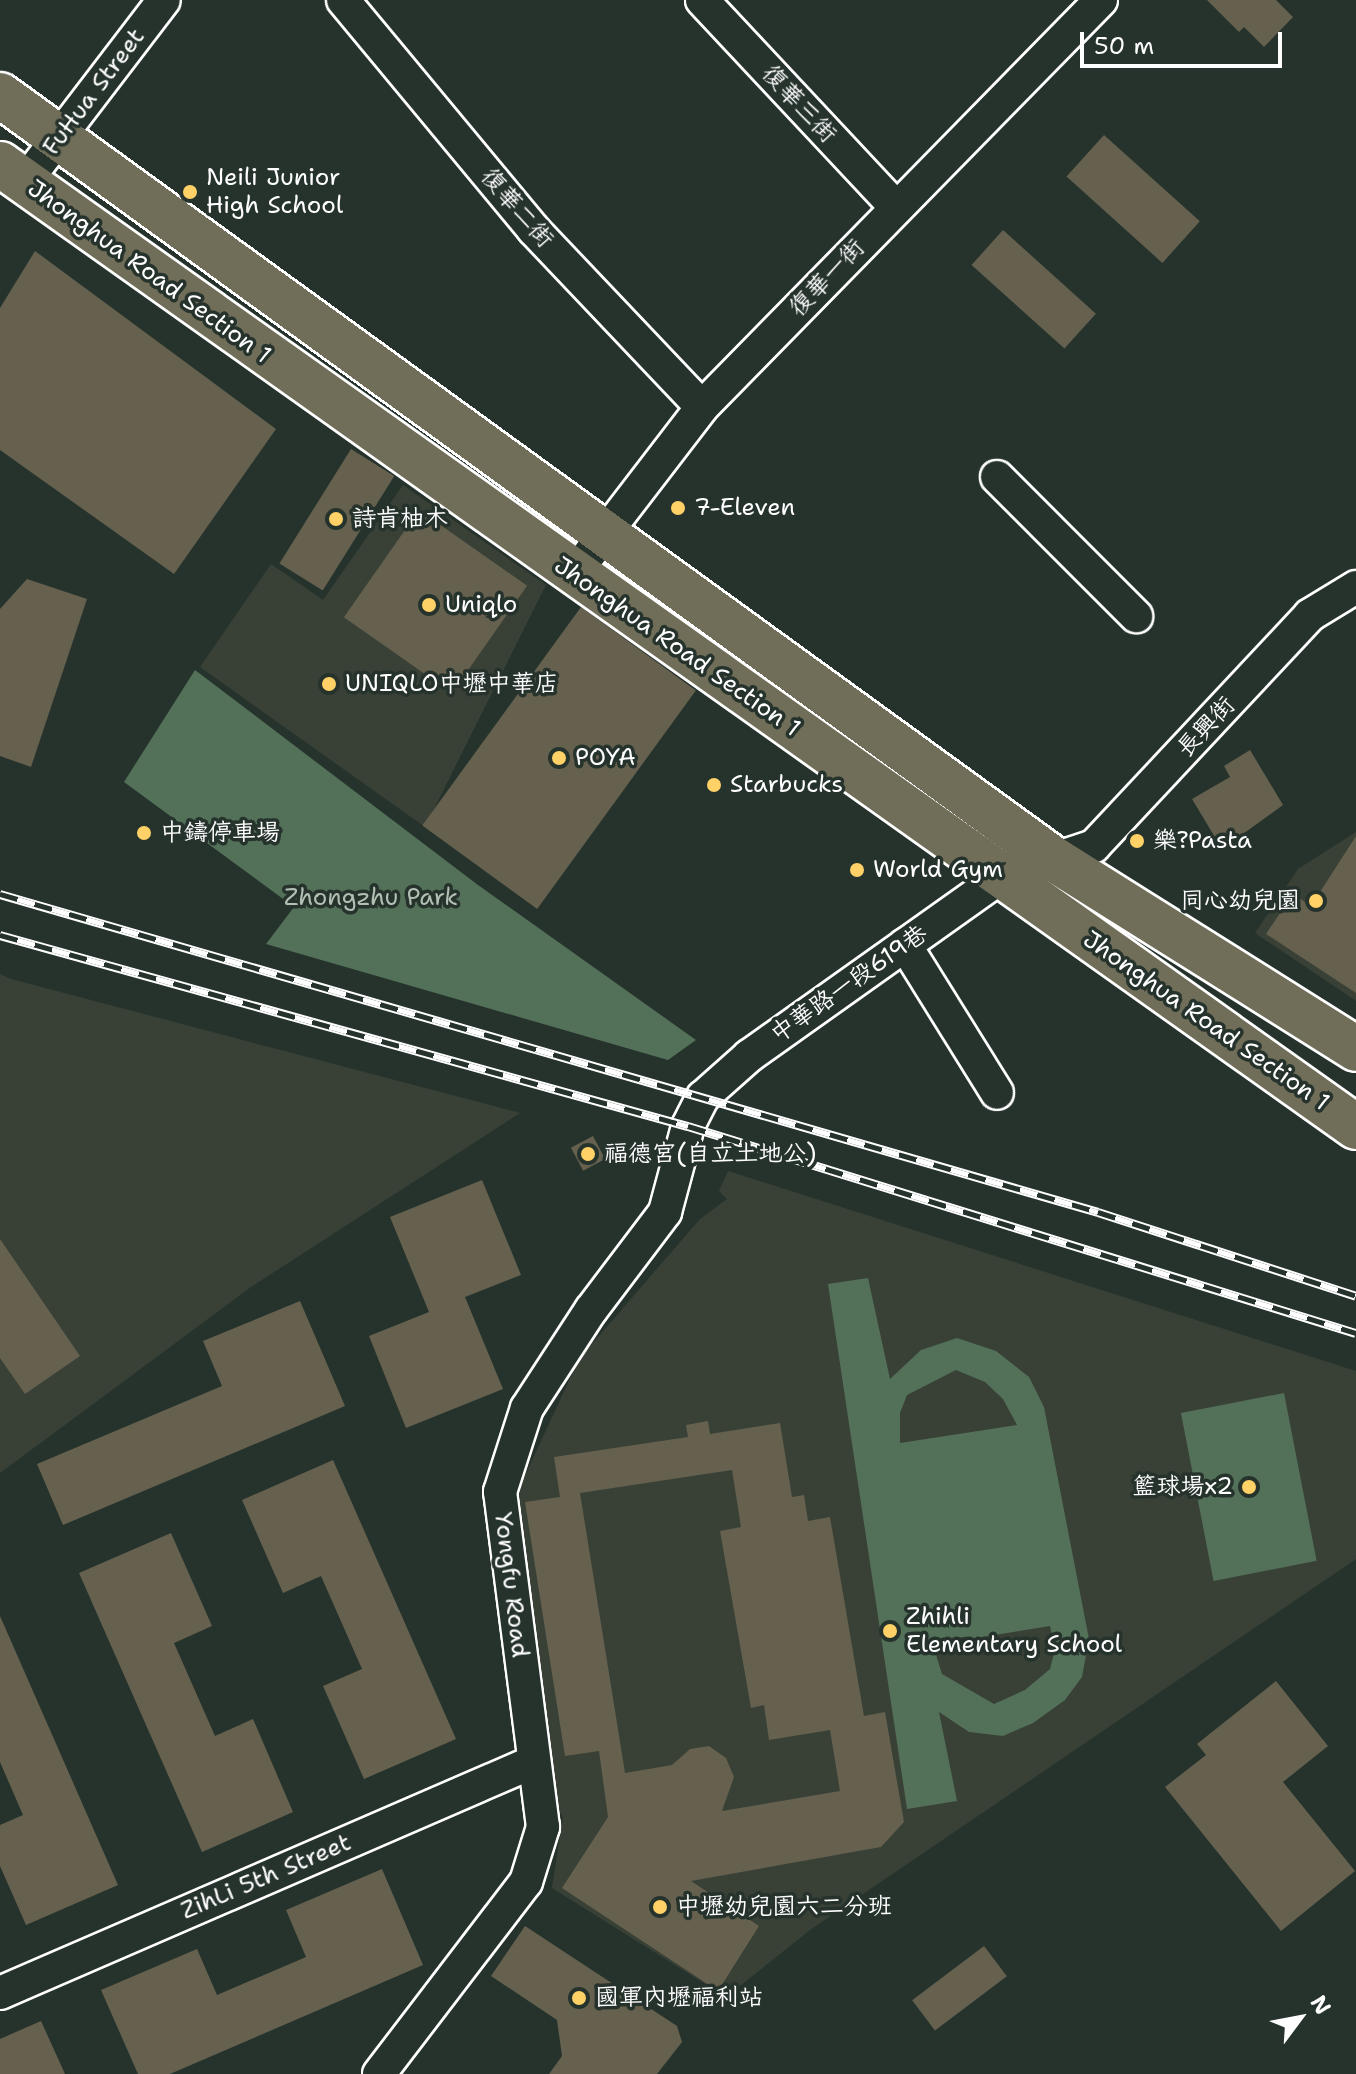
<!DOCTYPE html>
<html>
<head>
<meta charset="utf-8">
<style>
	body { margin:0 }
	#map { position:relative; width:1356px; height:2074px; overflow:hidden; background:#26332d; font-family:"Shantell Sans","LXGW WenKai TC",sans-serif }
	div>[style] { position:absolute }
	.built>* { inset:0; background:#394137 }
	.green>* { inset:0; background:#537058; transform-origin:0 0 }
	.building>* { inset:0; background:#65614e; transform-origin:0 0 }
	.roads { filter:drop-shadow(2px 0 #fff) drop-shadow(-2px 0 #fff) drop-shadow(0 2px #fff) drop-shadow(0 -2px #fff) }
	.minor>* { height:32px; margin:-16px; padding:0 16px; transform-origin:16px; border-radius:16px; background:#26332d }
	.primary>* { height:44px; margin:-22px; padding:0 22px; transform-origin:22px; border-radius:22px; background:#706e59 }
	.rail>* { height:9px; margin-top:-4.5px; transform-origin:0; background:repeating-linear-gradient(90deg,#26332d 0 18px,#fff 0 36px); box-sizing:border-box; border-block:2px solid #fff }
	.dots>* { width:22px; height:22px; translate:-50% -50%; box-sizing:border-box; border:4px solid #26332d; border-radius:50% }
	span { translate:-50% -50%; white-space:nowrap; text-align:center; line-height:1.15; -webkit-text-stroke:7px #26332d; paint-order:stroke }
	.street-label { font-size:24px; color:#fff }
	.poi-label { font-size:24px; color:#fff }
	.left { translate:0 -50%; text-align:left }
	.right { translate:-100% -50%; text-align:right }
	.park-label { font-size:24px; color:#b2bfb4 }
	.north { position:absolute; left:1260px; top:1978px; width:80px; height:80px; -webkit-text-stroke:6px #26332d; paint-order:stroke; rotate:58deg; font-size:22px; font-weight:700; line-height:32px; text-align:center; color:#fff }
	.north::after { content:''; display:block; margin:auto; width:28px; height:36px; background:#fff; clip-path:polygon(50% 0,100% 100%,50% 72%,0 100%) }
	.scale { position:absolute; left:1080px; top:32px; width:202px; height:36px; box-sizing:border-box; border:4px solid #fff; border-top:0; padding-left:10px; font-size:24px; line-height:28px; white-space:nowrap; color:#fff; -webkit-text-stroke:6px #26332d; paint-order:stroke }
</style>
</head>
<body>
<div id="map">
	<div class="built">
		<div style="clip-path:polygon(403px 485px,546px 585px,425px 827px,200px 667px,271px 564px,323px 600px)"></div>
		<div style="clip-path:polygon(1356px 832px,1356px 1001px,1255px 933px,1298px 869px)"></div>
		<div style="clip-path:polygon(0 974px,11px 979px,520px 1113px,251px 1287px,0 1473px)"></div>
		<div style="clip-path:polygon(728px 1171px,1356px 1371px,1356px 1559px,810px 1930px,726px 1997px,552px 1888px,563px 1817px,547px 1791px,516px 1511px,522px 1482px,579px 1359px,700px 1219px,727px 1199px,719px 1191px)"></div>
	</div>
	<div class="green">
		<div style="clip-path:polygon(195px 670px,478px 885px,696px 1040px,668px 1060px,266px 944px,294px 907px,124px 782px)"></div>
		<div style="clip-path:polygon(evenodd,868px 1278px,890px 1379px,921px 1350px,957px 1338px,996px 1351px,1029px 1377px,1044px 1407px,1089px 1639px,1082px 1677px,1065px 1700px,1033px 1723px,1003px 1736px,969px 1732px,939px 1712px,957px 1801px,907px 1809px,828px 1284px,868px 1278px,956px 1370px,985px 1382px,1003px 1399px,1017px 1425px,900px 1443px,900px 1413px,907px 1395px,956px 1370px,868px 1278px,1050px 1626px,1055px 1649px,1050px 1669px,1025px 1690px,994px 1704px,942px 1674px,933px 1645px,1050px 1626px)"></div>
		<div style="left:1284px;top:1393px;width:171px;height:105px;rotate:79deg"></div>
	</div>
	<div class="building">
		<div style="clip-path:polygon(1207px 0,1276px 0,1293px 17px,1264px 47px,1244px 27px,1239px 32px)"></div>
		<div style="left:1104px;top:135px;width:129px;height:56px;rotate:42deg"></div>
		<div style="left:1003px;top:230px;width:125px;height:47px;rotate:42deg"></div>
		<div style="clip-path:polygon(35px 251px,276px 429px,174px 574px,0 450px,0 308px)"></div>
		<div style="left:351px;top:449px;width:51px;height:135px;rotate:32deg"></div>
		<div style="left:419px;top:510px;width:132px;height:131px;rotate:35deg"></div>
		<div style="clip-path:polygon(27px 579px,87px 599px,31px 767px,0 756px,0 609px)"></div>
		<div style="left:581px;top:607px;width:142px;height:270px;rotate:36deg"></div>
		<div style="clip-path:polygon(1250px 750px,1283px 805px,1222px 849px,1192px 799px,1230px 777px,1224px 766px)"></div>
		<div style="clip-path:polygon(1356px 836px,1356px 993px,1266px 934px,1293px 894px,1311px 906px)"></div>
		<div style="left:593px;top:1136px;width:26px;height:25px;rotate:62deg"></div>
		<div style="clip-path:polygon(482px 1180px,521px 1275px,465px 1297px,503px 1389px,406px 1428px,369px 1336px,429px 1312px,390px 1217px)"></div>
		<div style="clip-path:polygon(0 1239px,80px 1356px,25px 1394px,0 1358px)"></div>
		<div style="clip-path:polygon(300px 1301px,345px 1406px,63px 1525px,37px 1464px,222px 1386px,203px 1341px)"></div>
		<div style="clip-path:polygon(evenodd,708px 1421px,710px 1434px,780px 1423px,792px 1497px,804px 1495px,808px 1521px,830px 1517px,864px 1716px,885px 1712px,904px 1822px,881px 1847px,691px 1881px,759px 1926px,718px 1991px,562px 1888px,608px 1817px,599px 1751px,565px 1756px,525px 1502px,560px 1497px,554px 1457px,688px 1437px,686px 1425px,708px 1421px,732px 1470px,741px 1527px,720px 1531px,751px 1708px,764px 1705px,769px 1740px,830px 1730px,840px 1791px,722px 1811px,734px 1777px,726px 1758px,709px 1746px,690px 1749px,672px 1765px,625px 1773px,580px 1493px,732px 1470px)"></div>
		<div style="clip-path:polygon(333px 1460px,456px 1739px,364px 1779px,323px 1686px,362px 1669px,321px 1576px,283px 1593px,242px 1500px)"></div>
		<div style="clip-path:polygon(171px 1533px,212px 1626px,174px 1643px,215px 1736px,253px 1719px,293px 1812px,202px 1852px,79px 1573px)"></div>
		<div style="clip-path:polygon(0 1616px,118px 1885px,26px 1925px,0 1866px,0 1825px,23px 1815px,0 1762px)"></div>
		<div style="clip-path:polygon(1276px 1681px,1328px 1746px,1283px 1782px,1355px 1871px,1281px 1931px,1165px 1787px,1206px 1755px,1197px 1744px)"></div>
		<div style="clip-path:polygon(382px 1869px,423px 1965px,170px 2074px,138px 2074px,101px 1990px,197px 1949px,217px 1995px,306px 1957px,286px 1910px)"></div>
		<div style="clip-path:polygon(525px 1926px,677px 2026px,682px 2042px,657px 2074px,549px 2074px,562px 2056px,557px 2020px,491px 1976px)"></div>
		<div style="left:984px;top:1946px;width:38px;height:90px;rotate:53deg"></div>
		<div style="clip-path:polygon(41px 2021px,65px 2074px,0 2074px,0 2039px)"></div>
	</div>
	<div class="roads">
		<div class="minor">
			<div style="left:343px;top:0;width:298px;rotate:50.3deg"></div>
			<div style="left:533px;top:229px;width:245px;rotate:46.5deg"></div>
			<div style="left:702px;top:0;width:284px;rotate:46.9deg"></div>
			<div style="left:24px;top:183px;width:230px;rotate:-52.6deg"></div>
			<div style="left:997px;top:477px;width:197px;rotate:45deg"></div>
			<div style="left:574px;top:574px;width:210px;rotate:-52.5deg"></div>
			<div style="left:702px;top:407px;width:570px;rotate:-45.57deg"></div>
			<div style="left:905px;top:945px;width:174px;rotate:58.1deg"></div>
			<div style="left:0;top:1993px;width:581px;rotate:-23.43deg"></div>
			<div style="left:379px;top:2074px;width:242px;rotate:-52.6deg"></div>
			<div style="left:526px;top:1882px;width:58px;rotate:-72.8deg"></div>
			<div style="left:543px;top:1827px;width:338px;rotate:-97.3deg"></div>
			<div style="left:500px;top:1492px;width:88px;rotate:-72.2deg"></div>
			<div style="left:527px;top:1408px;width:117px;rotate:-56.9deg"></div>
			<div style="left:591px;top:1310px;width:123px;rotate:-52.9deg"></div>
			<div style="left:665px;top:1212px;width:89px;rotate:-75deg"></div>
			<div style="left:688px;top:1126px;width:33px;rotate:-63deg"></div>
			<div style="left:703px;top:1097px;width:62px;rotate:-41.7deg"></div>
			<div style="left:749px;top:1056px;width:309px;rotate:-35.4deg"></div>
			<div style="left:1001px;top:877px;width:98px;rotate:-18.4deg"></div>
			<div style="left:1094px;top:846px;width:316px;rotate:-46.9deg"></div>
			<div style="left:1310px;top:615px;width:54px;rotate:-31.3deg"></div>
		</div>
		<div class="primary">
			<div style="left:0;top:95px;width:1300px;rotate:35.95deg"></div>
			<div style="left:1052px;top:858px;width:359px;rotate:32.1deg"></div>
			<div style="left:0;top:164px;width:1663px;rotate:35.38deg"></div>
		</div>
	</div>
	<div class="rail">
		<div style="left:0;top:894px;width:1143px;rotate:16.15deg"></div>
		<div style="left:1098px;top:1212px;width:271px;rotate:18deg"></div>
		<div style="left:0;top:935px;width:714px;rotate:15.52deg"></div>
		<div style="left:688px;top:1126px;width:699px;rotate:17.22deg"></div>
	</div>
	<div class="dots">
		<div style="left:190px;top:192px;background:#ffd166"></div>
		<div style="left:678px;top:508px;background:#ffd166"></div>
		<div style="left:336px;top:519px;background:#ffd166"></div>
		<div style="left:429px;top:605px;background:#ffd166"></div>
		<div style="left:329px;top:684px;background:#ffd166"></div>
		<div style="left:559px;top:758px;background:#ffd166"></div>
		<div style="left:714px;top:785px;background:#ffd166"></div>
		<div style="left:144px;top:833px;background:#ffd166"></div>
		<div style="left:1137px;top:841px;background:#ffd166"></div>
		<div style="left:857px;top:870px;background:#ffd166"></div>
		<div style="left:1316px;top:901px;background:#ffd166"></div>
		<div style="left:588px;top:1154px;background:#ffd166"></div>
		<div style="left:1249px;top:1487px;background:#ffd166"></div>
		<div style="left:890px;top:1631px;background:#ffd166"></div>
		<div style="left:660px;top:1907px;background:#ffd166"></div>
		<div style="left:579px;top:1998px;background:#ffd166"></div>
	</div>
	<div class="street-label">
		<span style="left:94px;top:92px;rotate:-53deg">FuHua Street</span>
		<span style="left:799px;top:104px;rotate:47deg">復華三街</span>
		<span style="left:517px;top:208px;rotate:49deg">復華二街</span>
		<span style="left:149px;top:272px;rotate:36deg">Jhonghua Road Section 1</span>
		<span style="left:827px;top:278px;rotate:-46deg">復華一街</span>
		<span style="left:677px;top:647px;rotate:35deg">Jhonghua Road Section 1</span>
		<span style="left:1206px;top:727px;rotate:-47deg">長興街</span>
		<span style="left:849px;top:984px;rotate:-35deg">中華路一段619巷</span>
		<span style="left:1206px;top:1021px;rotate:35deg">Jhonghua Road Section 1</span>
		<span style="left:511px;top:1585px;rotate:83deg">Yongfu Road</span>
		<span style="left:266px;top:1877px;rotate:-23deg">ZihLi 5th Street</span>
	</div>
	<div class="poi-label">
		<span class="left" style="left:206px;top:192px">Neili Junior<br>High School</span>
		<span class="left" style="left:694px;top:508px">7-Eleven</span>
		<span class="left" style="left:352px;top:519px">詩肯柚木</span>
		<span class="left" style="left:445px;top:605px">Uniqlo</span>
		<span class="left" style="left:345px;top:684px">UNIQLO中壢中華店</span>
		<span class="left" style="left:575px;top:758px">POYA</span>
		<span class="left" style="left:730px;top:785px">Starbucks</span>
		<span class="left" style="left:160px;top:833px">中鑄停車場</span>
		<span class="left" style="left:1153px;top:841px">樂?Pasta</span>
		<span class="left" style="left:873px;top:870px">World Gym</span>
		<span class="right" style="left:1300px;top:901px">同心幼兒園</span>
		<span class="left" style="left:604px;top:1154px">福德宮(自立土地公)</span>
		<span class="right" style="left:1233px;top:1487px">籃球場x2</span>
		<span class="left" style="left:906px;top:1631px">Zhihli<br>Elementary School</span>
		<span class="left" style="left:676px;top:1907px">中壢幼兒園六二分班</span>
		<span class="left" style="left:595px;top:1998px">國軍內壢福利站</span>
	</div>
	<div class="park-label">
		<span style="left:371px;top:898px">Zhongzhu Park</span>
	</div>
	<div class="north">N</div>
	<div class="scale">50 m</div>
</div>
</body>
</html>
